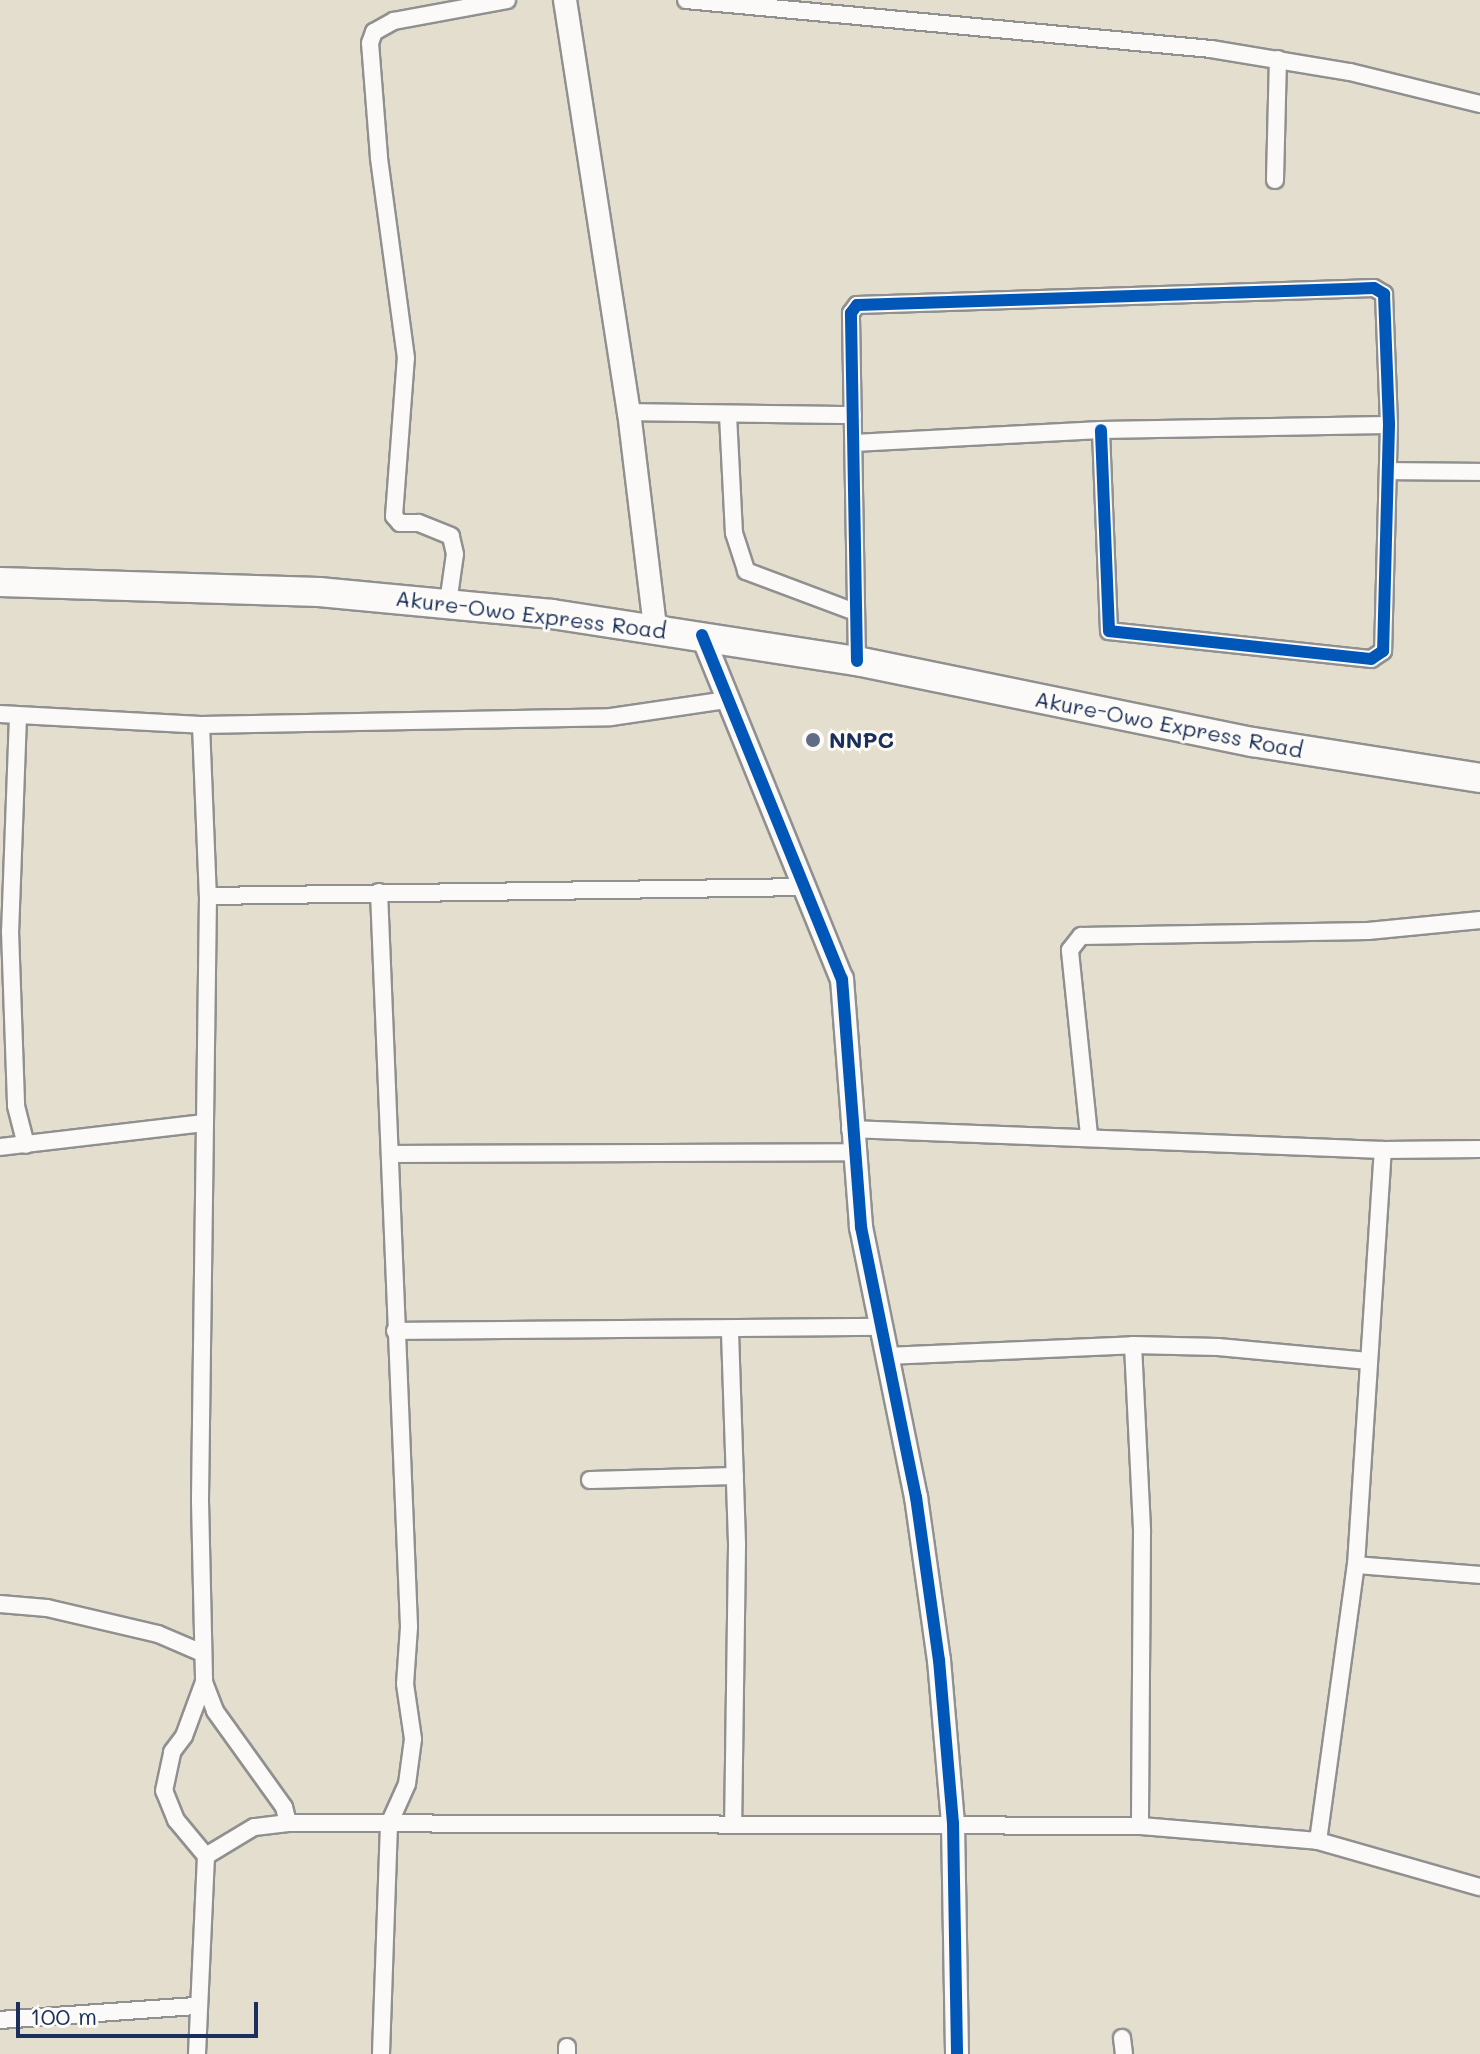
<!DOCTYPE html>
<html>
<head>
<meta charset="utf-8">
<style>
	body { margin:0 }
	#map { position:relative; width:1480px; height:2054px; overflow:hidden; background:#e3decd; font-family:Mali,sans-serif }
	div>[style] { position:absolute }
	.roads { filter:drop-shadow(2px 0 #8f908f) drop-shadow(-2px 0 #8f908f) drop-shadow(0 2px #8f908f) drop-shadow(0 -2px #8f908f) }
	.street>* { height:16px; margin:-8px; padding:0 8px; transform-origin:8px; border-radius:8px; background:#fbfaf8 }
	.secondary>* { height:22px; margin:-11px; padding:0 11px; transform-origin:11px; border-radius:11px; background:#fbfaf8 }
	.highway>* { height:28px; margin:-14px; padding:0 14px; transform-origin:14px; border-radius:14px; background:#fbfaf8 }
	.cycleway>* { height:12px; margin:-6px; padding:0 6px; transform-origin:6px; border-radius:6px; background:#0057b8 }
	.dots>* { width:22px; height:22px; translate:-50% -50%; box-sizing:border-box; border:4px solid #fdfcf7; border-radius:50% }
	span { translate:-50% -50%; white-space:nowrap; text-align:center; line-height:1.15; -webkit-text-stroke:6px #fdfcf7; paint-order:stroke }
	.street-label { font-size:22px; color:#1b2f5e }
	.poi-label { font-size:22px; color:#1b2f5e; font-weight:700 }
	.left { translate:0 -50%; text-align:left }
	.scale { position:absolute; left:16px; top:2002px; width:242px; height:36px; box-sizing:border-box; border:4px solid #1b2f5e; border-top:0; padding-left:10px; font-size:24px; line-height:28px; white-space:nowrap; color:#1b2f5e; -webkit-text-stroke:6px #fdfcf7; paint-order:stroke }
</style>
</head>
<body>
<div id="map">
	<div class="roads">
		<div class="street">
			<div style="left:686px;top:0;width:527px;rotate:5.33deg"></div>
			<div style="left:1211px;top:49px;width:141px;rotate:9.4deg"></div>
			<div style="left:1350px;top:72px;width:134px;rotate:13.8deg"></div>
			<div style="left:1275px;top:180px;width:121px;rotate:-88.6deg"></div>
			<div style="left:629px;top:412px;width:224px;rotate:0.8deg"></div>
			<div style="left:728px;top:415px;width:118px;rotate:87.1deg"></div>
			<div style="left:734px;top:533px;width:40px;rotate:72deg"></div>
			<div style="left:746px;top:571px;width:116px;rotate:20.6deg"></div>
			<div style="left:854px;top:443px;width:247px;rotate:-3deg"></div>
			<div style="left:1101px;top:430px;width:288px;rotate:-1deg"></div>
			<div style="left:1388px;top:471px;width:92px;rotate:0.6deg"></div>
			<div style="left:448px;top:603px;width:49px;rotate:-81.9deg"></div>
			<div style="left:455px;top:554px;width:18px;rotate:-103deg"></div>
			<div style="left:451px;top:536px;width:35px;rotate:-158deg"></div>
			<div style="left:418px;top:523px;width:18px;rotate:180deg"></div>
			<div style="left:400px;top:523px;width:9px;rotate:-131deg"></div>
			<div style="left:394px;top:516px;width:158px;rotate:-85.7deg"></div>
			<div style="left:406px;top:358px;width:203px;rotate:-97.7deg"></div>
			<div style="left:379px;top:157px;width:114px;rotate:-94.5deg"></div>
			<div style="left:370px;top:43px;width:12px;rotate:-70deg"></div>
			<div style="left:374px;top:32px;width:23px;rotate:-29deg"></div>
			<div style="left:394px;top:21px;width:115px;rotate:-10.5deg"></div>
			<div style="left:857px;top:661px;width:348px;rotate:-91deg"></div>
			<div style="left:851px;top:313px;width:10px;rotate:-53deg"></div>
			<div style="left:857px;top:305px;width:517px;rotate:-1.88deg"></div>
			<div style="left:1374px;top:288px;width:12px;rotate:31deg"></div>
			<div style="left:1384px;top:294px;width:131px;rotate:87.8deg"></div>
			<div style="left:1389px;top:425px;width:226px;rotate:91.5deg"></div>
			<div style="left:1383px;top:651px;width:14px;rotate:146deg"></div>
			<div style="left:1371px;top:659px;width:263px;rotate:-173.9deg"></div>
			<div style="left:1109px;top:631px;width:201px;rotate:-92.3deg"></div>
			<div style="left:0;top:714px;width:201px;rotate:3.1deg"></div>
			<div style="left:201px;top:725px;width:410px;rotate:-1.1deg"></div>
			<div style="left:611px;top:717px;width:116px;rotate:-8.4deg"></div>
			<div style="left:18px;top:716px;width:215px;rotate:92.1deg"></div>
			<div style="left:10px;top:931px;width:175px;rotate:88deg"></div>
			<div style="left:16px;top:1106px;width:40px;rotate:75.6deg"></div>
			<div style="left:201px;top:725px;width:171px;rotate:87.7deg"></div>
			<div style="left:208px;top:896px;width:605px;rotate:90.76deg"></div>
			<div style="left:200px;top:1501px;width:181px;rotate:88.7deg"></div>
			<div style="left:379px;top:892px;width:736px;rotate:87.66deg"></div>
			<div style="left:409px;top:1627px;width:57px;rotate:94deg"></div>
			<div style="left:405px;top:1684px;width:56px;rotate:81.7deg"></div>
			<div style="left:413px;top:1739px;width:45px;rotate:97.6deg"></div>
			<div style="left:407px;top:1784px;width:44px;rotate:114.2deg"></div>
			<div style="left:389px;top:1824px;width:230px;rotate:92deg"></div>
			<div style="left:208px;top:896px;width:599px;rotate:-0.86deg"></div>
			<div style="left:850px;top:1129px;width:533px;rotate:2.26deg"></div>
			<div style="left:1383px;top:1150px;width:97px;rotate:-0.6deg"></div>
			<div style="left:1089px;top:1135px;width:186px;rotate:-95.9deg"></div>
			<div style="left:1070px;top:950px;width:18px;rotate:-52deg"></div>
			<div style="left:1081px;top:936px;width:287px;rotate:-1deg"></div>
			<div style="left:1368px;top:931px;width:113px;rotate:-5.6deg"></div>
			<div style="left:0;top:1147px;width:206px;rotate:-6.7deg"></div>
			<div style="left:393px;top:1154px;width:459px;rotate:-0.2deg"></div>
			<div style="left:395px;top:1331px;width:482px;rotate:-0.5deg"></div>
			<div style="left:730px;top:1332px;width:214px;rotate:88.1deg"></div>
			<div style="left:737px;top:1546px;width:279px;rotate:90.8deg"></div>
			<div style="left:1133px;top:1345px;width:187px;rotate:87.2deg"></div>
			<div style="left:1142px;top:1532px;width:294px;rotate:90.4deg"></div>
			<div style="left:886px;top:1356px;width:247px;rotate:-2.5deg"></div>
			<div style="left:1133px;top:1345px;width:85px;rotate:1.3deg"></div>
			<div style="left:1218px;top:1347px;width:151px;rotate:5.3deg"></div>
			<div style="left:590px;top:1480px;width:145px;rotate:-1.6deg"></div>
			<div style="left:1356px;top:1565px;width:124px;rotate:4.6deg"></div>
			<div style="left:0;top:1604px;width:47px;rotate:4.9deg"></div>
			<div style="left:47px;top:1608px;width:114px;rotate:13.2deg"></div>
			<div style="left:158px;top:1634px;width:46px;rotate:23.2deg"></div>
			<div style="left:204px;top:1682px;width:31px;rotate:69deg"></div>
			<div style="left:215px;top:1711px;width:118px;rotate:54.3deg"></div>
			<div style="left:284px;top:1807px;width:16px;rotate:76deg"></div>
			<div style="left:288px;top:1823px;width:34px;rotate:173deg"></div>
			<div style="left:254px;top:1827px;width:56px;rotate:148.9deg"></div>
			<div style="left:206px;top:1856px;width:47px;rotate:-129.8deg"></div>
			<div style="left:176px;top:1820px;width:31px;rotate:-112deg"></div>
			<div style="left:164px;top:1791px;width:40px;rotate:-78deg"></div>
			<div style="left:172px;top:1752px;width:20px;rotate:-53deg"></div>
			<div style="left:184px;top:1736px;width:58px;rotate:-69.7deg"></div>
			<div style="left:288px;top:1823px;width:852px;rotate:0.2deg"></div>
			<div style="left:1140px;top:1826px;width:179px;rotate:4.8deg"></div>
			<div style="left:1318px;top:1841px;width:168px;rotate:15.9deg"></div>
			<div style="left:1318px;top:1841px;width:279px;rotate:-82.2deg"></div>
			<div style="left:1356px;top:1565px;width:416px;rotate:-86.3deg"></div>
			<div style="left:0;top:2020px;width:196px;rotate:-4.1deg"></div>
			<div style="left:1122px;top:2038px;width:16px;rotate:83deg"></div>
			<div style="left:197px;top:2054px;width:198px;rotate:-87.4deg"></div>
			<div style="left:567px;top:2054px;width:7px;rotate:-90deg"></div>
		</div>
		<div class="secondary">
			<div style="left:565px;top:0;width:417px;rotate:81.2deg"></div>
			<div style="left:629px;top:412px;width:218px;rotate:83.1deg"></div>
			<div style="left:702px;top:635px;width:371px;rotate:67.9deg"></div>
			<div style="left:842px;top:979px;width:249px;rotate:85.6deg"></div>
			<div style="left:861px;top:1227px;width:276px;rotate:78.5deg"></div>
			<div style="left:916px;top:1497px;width:165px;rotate:82deg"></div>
			<div style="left:939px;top:1660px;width:164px;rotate:85.1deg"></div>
			<div style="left:953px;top:1823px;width:231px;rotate:89deg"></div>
		</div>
		<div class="highway">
			<div style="left:0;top:582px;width:319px;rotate:1.8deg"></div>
			<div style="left:319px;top:592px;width:234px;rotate:5.4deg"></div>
			<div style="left:552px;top:614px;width:309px;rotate:8.8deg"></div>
			<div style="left:857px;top:661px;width:404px;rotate:11.6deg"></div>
			<div style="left:1253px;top:742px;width:230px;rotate:9deg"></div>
		</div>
	</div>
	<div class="cycleway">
		<div style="left:702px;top:635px;width:371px;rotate:67.9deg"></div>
		<div style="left:842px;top:979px;width:249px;rotate:85.6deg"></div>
		<div style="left:861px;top:1227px;width:276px;rotate:78.5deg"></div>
		<div style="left:916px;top:1497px;width:165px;rotate:82deg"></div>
		<div style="left:939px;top:1660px;width:164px;rotate:85.1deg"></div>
		<div style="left:953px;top:1823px;width:231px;rotate:89deg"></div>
		<div style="left:857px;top:661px;width:348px;rotate:-91deg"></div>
		<div style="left:851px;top:313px;width:10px;rotate:-53deg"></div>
		<div style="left:857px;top:305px;width:517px;rotate:-1.88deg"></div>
		<div style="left:1374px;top:288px;width:12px;rotate:31deg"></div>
		<div style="left:1384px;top:294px;width:131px;rotate:87.8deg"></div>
		<div style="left:1389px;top:425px;width:226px;rotate:91.5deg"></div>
		<div style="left:1383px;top:651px;width:14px;rotate:146deg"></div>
		<div style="left:1371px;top:659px;width:263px;rotate:-173.9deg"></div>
		<div style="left:1109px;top:631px;width:201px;rotate:-92.3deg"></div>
	</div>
	<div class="dots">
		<div style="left:813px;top:740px;background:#616c85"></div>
	</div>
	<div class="street-label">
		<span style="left:531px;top:614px;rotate:7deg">Akure-Owo Express Road</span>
		<span style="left:1169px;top:724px;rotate:11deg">Akure-Owo Express Road</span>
	</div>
	<div class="poi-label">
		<span class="left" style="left:829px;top:740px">NNPC</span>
	</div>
	<div class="scale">100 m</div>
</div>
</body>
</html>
